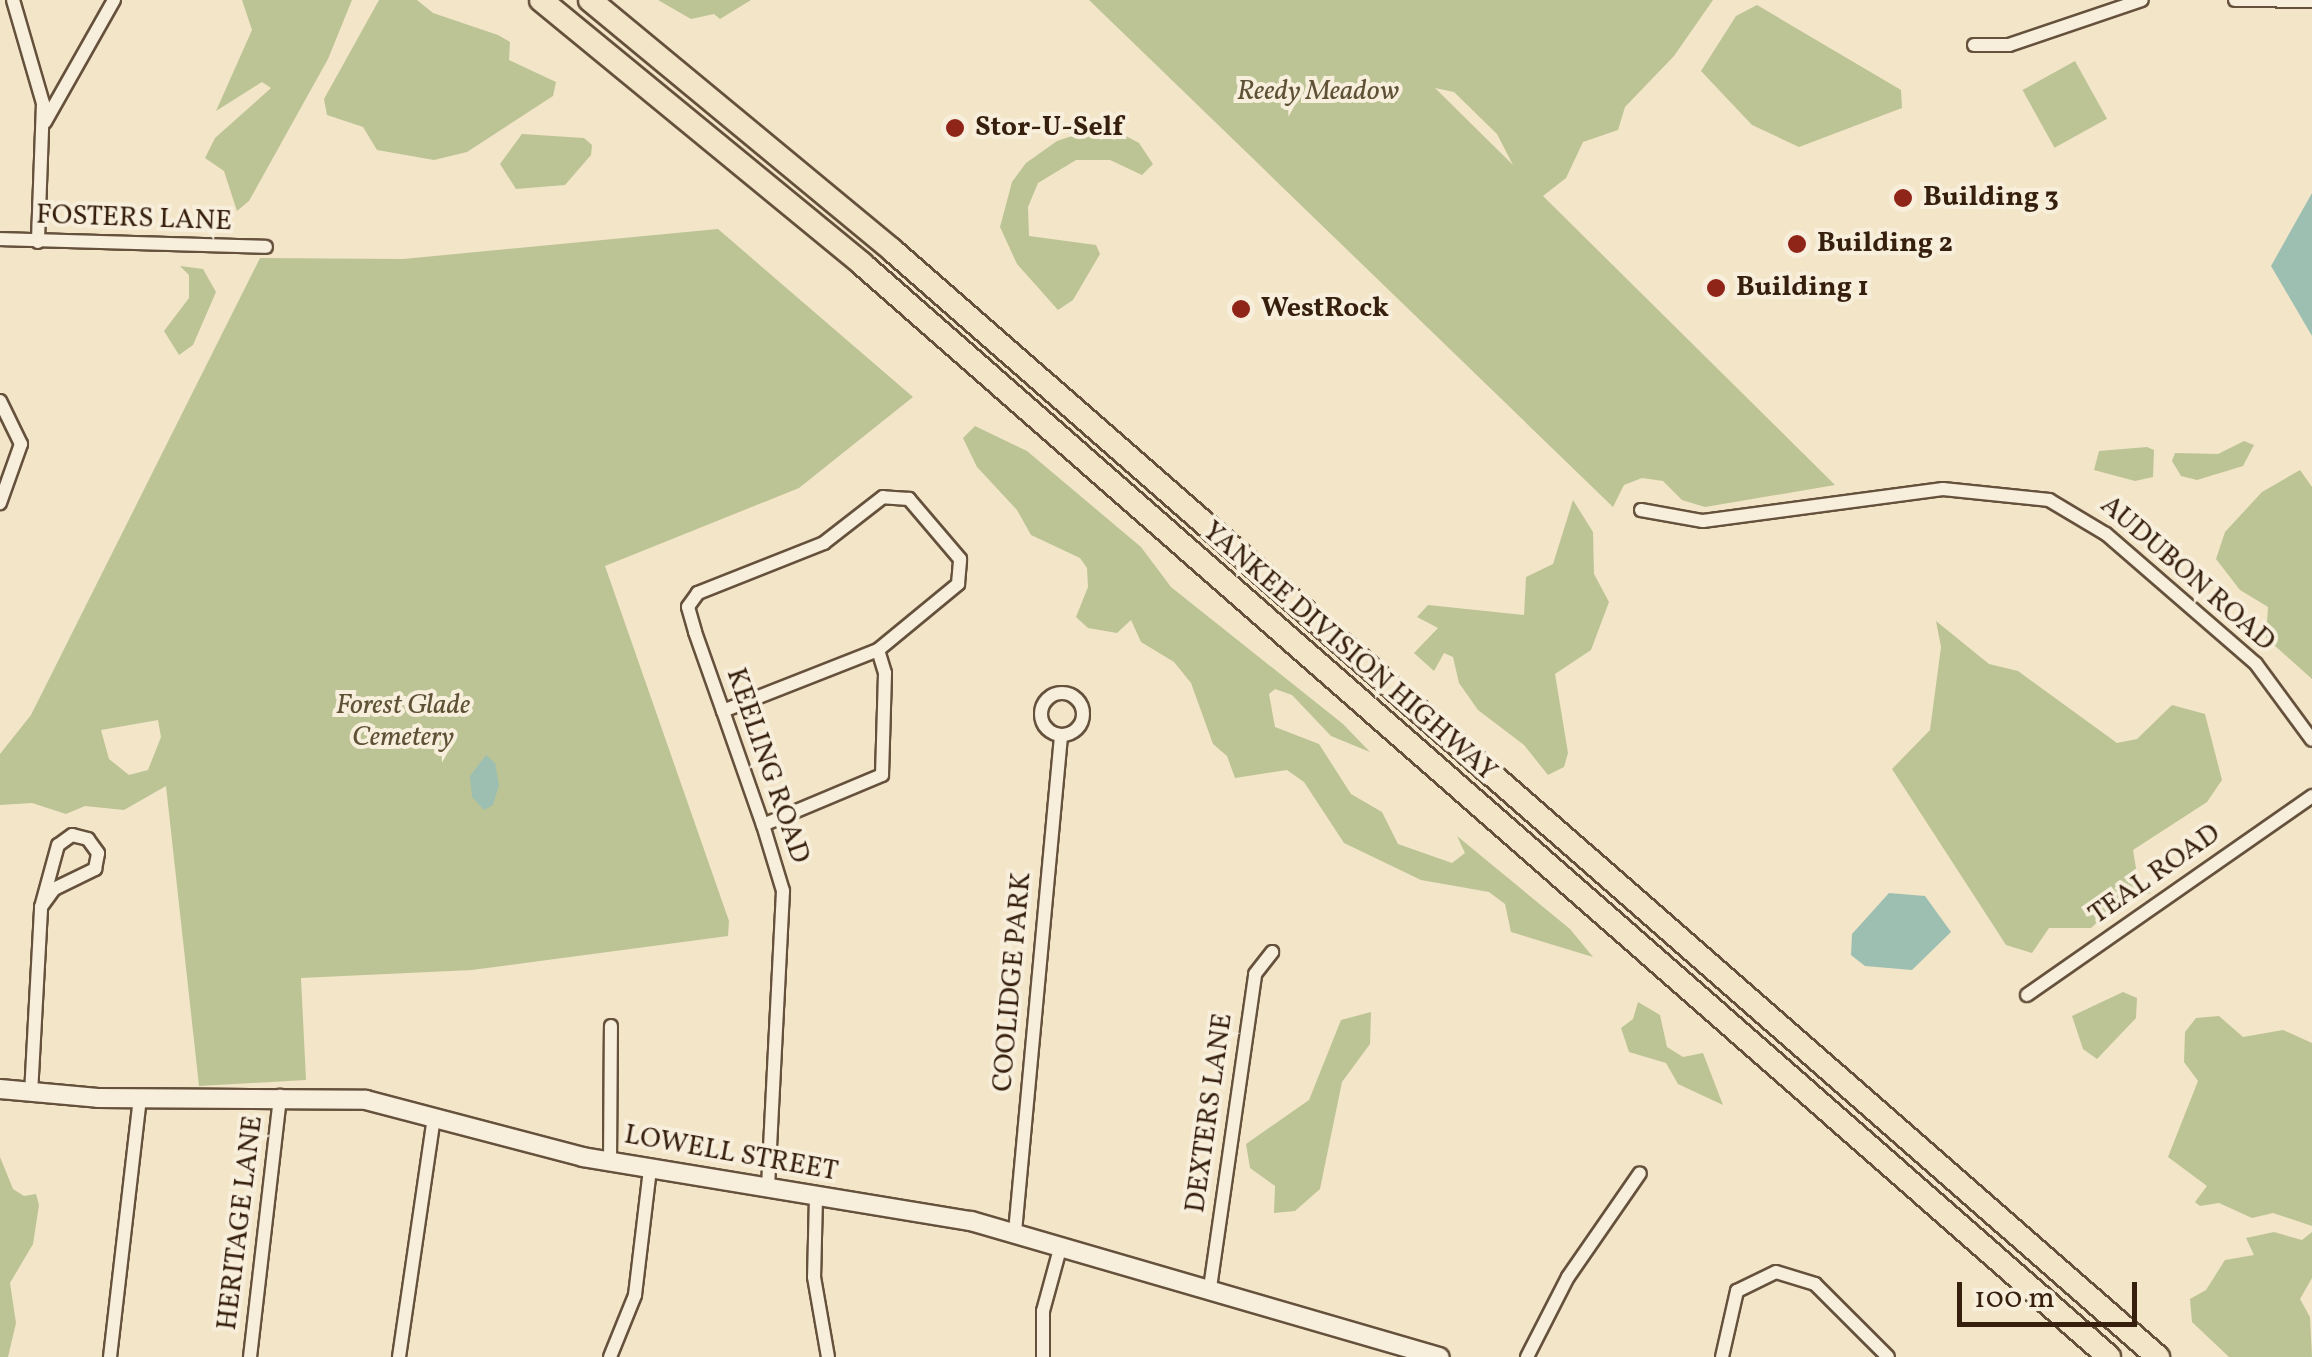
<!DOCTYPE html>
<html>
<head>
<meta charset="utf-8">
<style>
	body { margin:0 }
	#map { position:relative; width:2312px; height:1357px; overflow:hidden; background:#f3e5c8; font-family:Vollkorn,serif }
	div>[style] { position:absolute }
	.green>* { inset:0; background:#bcc495; transform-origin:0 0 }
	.water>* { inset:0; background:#9cbfb2 }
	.roads { filter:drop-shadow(2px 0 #65513c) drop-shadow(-2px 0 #65513c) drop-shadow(0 2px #65513c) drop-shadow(0 -2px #65513c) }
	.minor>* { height:12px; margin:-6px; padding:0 6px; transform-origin:6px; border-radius:6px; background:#f7eedb }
	.minor>.ring { margin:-6px; padding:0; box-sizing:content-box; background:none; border:12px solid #f7eedb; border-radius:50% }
	.secondary>* { height:18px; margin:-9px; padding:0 9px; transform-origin:9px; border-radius:9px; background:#f7eedb }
	.motorway>* { height:22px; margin:-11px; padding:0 11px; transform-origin:11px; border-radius:11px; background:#f3e5c8 }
	.dots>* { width:28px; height:28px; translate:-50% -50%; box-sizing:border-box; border:5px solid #f7eedb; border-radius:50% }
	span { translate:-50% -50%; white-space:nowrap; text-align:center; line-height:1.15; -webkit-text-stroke:8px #f7eedb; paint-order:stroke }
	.park-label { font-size:28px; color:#5e5136; font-style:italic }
	.poi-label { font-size:28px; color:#36200d; font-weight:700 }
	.left { translate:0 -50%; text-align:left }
	.street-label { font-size:28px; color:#36200d }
	.scale { position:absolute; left:1957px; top:1282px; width:180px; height:45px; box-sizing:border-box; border:5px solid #36200d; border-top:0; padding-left:12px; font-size:30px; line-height:35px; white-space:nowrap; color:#36200d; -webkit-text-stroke:8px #f7eedb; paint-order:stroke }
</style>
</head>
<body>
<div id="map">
	<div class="green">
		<div style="clip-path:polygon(242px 0,352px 0,328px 59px,249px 201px,237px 211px,224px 171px,205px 158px,215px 138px,271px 88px,262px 82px,216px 111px,252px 30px)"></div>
		<div style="clip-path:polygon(379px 0,417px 0,433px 13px,498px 35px,510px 42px,509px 60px,556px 82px,553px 96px,467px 152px,434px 160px,377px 150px,363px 127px,327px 115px,324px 99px)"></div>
		<div style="clip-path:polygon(658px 0,751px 0,720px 19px,714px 14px,691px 19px)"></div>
		<div style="clip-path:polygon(evenodd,1089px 0,1713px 0,1674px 56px,1625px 107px,1618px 130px,1583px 142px,1566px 178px,1543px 196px,1835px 485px,1705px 507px,1682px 500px,1663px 481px,1642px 478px,1624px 485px,1613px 507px,1089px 0,1435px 88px,1454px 92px,1497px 134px,1513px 165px,1435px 88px)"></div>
		<div style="clip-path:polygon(1757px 5px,1901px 90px,1902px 108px,1799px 147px,1752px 125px,1701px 71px,1736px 16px)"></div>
		<div style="left:2075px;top:61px;width:66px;height:60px;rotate:61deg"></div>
		<div style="clip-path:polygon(1105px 125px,1139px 143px,1153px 164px,1142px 175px,1110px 160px,1076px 160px,1038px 183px,1028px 207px,1029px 236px,1096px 245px,1100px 254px,1073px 300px,1058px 310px,1017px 264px,1000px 227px,1012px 182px,1026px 163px,1057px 141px)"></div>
		<div style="clip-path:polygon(522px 134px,584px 138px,592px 145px,591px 155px,565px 185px,516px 189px,500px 164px)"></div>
		<div style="clip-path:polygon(evenodd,718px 229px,913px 397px,799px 488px,605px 566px,729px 921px,728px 936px,472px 970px,301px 978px,306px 1080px,199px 1086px,166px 786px,124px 810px,85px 806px,66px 814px,32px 803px,0 805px,0 754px,31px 715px,260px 258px,403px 259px,718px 229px,158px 720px,161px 737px,148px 770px,129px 775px,109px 759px,101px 730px,158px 720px)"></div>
		<div style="clip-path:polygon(180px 266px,203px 269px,216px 292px,193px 345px,179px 355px,164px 331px,189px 298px,189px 275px)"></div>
		<div style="clip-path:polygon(975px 426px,1027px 451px,1141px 547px,1171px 587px,1343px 724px,1370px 752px,1331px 736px,1292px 695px,1275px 689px,1269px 694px,1275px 727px,1319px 744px,1351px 794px,1382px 812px,1398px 844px,1452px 863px,1465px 853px,1457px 836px,1570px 929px,1593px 957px,1511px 932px,1505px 904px,1489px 892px,1421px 880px,1344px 843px,1304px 782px,1287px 770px,1235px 778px,1227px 756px,1213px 744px,1191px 683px,1174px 662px,1141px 642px,1131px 620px,1117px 633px,1088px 628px,1076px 617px,1088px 587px,1087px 568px,1080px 558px,1031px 535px,1017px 510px,977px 467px,963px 438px)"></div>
		<div style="clip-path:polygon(2244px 441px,2254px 445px,2243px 466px,2197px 480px,2181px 476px,2172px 461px,2175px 453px,2218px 454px)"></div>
		<div style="clip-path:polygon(2147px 447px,2154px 450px,2153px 477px,2135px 481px,2094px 470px,2099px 451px)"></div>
		<div style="clip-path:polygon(2300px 470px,2312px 487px,2312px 679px,2266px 638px,2268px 607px,2240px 590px,2216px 559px,2225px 532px,2262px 492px)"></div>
		<div style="clip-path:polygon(1573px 500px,1593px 532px,1594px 574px,1609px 602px,1591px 650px,1555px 674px,1568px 753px,1564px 767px,1548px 775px,1524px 745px,1478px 710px,1459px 683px,1453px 657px,1444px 653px,1434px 671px,1414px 653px,1438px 628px,1417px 617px,1428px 605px,1524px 615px,1526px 577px,1553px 564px)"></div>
		<div style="clip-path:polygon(1936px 621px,1989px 664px,2018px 671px,2117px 743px,2137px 739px,2172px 705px,2205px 714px,2222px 780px,2207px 802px,2133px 850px,2139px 886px,2151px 893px,2121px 900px,2091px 928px,2049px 928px,2032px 953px,2006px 945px,1892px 769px,1930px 730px,1941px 647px)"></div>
		<div style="clip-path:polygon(2123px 992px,2137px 998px,2136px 1018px,2097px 1059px,2083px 1049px,2072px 1016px)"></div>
		<div style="clip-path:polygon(1638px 1002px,1660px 1015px,1667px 1047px,1683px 1057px,1703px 1053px,1723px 1105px,1678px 1084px,1666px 1063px,1629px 1052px,1621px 1028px,1633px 1019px)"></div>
		<div style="clip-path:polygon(1371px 1012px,1370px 1044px,1342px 1082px,1320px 1189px,1295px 1211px,1274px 1213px,1275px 1186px,1250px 1168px,1246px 1144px,1309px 1100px,1341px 1020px)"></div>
		<div style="clip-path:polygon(2219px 1016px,2243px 1037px,2283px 1030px,2312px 1043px,2312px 1226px,2273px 1213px,2252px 1218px,2219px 1203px,2200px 1206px,2195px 1202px,2207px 1186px,2168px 1157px,2198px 1081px,2184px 1062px,2185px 1032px,2196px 1018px)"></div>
		<div style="clip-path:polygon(0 1157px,13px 1189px,24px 1196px,36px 1194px,39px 1205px,33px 1244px,10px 1283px,16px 1323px,8px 1357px,0 1357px)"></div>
		<div style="clip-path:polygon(2274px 1232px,2302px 1240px,2312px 1232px,2312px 1278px,2300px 1299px,2310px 1317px,2312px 1357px,2229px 1357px,2192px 1322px,2190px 1299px,2206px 1290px,2225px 1260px,2254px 1255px,2246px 1238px)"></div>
	</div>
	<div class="water">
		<div style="clip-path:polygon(2312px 193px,2312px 336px,2271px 266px)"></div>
		<div style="clip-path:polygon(486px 755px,495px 763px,499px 785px,493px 805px,484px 810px,472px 797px,470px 776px)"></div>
		<div style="clip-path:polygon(1889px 893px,1925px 896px,1951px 932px,1912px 970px,1865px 966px,1851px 955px,1852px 934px)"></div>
	</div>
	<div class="roads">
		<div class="minor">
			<div style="left:13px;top:0;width:107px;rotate:73.8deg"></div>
			<div style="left:43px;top:103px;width:139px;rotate:92.1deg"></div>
			<div style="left:2235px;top:0;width:77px;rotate:0.7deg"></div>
			<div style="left:1974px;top:45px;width:35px"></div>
			<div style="left:2009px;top:45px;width:140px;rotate:-18.7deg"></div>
			<div style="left:45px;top:122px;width:140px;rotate:-60.5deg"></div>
			<div style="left:0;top:239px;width:266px;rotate:1.7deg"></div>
			<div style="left:0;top:401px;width:48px;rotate:64deg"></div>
			<div style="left:21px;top:444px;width:63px;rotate:109.6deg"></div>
			<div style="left:1641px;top:510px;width:63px;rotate:10.1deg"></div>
			<div style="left:1703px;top:521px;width:242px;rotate:-7.6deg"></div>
			<div style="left:1943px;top:489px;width:107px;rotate:5.9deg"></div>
			<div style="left:2049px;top:500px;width:66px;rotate:30.8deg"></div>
			<div style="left:2106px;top:534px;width:198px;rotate:40.9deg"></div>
			<div style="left:2256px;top:664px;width:94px;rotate:53.6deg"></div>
			<div class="ring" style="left:1041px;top:693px;width:30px;height:30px"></div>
			<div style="left:723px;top:711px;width:167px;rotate:-21.5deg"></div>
			<div style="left:878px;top:650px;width:104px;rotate:-39.5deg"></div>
			<div style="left:958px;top:584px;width:25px;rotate:-85deg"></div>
			<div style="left:960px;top:559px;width:79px;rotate:-130.4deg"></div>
			<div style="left:909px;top:499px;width:26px;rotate:-176deg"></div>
			<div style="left:883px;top:497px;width:75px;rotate:142.1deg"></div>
			<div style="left:824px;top:543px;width:136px;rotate:158.4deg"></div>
			<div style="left:698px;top:593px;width:17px;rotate:126deg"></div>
			<div style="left:688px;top:607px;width:26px;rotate:74deg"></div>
			<div style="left:695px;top:632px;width:84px;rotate:70.5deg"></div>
			<div style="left:723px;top:711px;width:121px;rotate:70.7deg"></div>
			<div style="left:763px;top:825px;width:69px;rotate:73.1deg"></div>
			<div style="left:783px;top:891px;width:298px;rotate:92.9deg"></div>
			<div style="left:763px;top:825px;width:129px;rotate:-22.8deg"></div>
			<div style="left:882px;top:775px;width:102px;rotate:-88.3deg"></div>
			<div style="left:885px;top:673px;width:24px;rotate:-107deg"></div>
			<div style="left:2027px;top:995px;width:348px;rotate:-34.9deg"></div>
			<div style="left:31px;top:1094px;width:187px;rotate:-86.9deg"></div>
			<div style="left:41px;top:907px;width:22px;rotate:-54deg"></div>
			<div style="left:54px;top:889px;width:46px;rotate:-26deg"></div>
			<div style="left:95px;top:869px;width:16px;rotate:-79deg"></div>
			<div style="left:98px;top:853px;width:17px;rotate:-126deg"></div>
			<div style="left:88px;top:839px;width:16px;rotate:-166deg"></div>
			<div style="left:72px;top:835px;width:17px;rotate:144deg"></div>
			<div style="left:58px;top:845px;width:64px;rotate:105.3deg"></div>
			<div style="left:610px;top:1162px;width:136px;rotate:-89.6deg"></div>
			<div style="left:816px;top:1197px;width:80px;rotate:91.4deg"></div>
			<div style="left:814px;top:1277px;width:81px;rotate:80.1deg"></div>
			<div style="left:1015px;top:1232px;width:498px;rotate:-84.7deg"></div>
			<div style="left:1210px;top:1288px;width:317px;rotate:-81.8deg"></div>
			<div style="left:1255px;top:974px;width:28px;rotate:-52deg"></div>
			<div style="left:110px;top:1357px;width:260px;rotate:-83.4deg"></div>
			<div style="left:250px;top:1357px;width:263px;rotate:-83.4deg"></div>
			<div style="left:399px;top:1357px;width:243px;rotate:-81.7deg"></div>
			<div style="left:610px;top:1357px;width:67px;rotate:-68deg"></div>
			<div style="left:635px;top:1295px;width:127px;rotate:-83.2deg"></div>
			<div style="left:1043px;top:1357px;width:46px;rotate:-90deg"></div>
			<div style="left:1043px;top:1311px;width:68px;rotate:-74.7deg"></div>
			<div style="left:1527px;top:1357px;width:90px;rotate:-62.9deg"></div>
			<div style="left:1568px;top:1277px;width:126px;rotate:-55.3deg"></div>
			<div style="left:1722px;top:1357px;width:68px;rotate:-77.2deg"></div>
			<div style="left:1737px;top:1291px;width:43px;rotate:-26deg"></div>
			<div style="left:1776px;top:1272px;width:41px;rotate:17.1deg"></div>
			<div style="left:1815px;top:1284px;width:103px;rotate:45deg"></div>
		</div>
		<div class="secondary">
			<div style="left:0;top:1089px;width:98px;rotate:5.2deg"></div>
			<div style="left:98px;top:1098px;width:268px;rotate:0.4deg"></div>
			<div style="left:366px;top:1100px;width:224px;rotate:14.7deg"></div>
			<div style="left:583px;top:1157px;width:393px;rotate:9.4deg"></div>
			<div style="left:971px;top:1221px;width:488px;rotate:16.2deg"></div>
		</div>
		<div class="motorway">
			<div style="left:541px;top:0;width:416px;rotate:39.4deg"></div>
			<div style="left:862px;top:264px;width:1658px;rotate:41.23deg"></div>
			<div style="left:590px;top:0;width:392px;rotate:39.6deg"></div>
			<div style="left:892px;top:250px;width:1682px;rotate:41.17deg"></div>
		</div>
	</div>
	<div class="dots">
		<div style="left:955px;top:128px;background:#8f2418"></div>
		<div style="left:1903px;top:198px;background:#8f2418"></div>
		<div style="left:1797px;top:244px;background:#8f2418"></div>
		<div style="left:1716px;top:288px;background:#8f2418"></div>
		<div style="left:1241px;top:309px;background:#8f2418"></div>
	</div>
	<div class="park-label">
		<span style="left:1318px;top:92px">Reedy Meadow</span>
		<span style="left:403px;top:722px">Forest Glade<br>Cemetery</span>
	</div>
	<div class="poi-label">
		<span class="left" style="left:975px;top:128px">Stor-U-Self</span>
		<span class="left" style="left:1923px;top:198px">Building 3</span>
		<span class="left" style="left:1817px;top:244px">Building 2</span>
		<span class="left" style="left:1736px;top:288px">Building 1</span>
		<span class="left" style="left:1261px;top:309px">WestRock</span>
	</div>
	<div class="street-label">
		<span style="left:134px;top:219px;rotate:2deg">FOSTERS LANE</span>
		<span style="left:2187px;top:574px;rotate:41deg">AUDUBON ROAD</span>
		<span style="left:1349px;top:652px;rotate:41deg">YANKEE DIVISION HIGHWAY</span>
		<span style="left:767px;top:766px;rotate:71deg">KEELING ROAD</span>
		<span style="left:2155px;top:875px;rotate:-35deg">TEAL ROAD</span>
		<span style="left:1013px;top:982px;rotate:-85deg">COOLIDGE PARK</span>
		<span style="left:1210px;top:1113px;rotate:-82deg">DEXTERS LANE</span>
		<span style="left:731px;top:1154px;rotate:10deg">LOWELL STREET</span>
		<span style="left:241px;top:1223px;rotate:-83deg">HERITAGE LANE</span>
	</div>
	<div class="scale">100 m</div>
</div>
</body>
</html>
